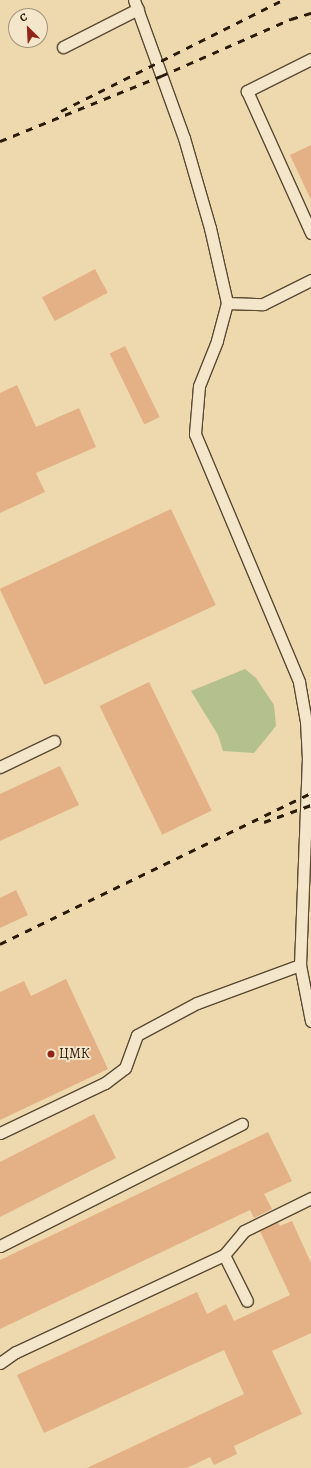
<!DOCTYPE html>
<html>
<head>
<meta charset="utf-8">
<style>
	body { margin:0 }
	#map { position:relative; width:311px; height:1468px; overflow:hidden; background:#eed9ae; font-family:Alegreya,serif }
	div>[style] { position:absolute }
	.green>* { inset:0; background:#b4c08e }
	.building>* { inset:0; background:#e4b085; transform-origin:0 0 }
	.roads { filter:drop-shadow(1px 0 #5a4a33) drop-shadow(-1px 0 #5a4a33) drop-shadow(0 1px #5a4a33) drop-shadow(0 -1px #5a4a33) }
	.lane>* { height:11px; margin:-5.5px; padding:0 5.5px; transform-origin:5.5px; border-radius:5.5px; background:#f4e6ca }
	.rail>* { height:3px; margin-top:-1.5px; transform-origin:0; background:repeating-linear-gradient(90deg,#291a0a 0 7px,transparent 0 14px) }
	.dots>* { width:11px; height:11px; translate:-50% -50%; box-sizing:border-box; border:2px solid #f4e6ca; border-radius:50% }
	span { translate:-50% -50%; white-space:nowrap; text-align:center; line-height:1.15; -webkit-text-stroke:3.5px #f4e6ca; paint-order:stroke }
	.poi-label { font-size:14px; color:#291a0a }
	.left { translate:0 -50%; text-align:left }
	.north { position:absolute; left:8px; top:8px; width:40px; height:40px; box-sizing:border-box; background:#f4e6ca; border:1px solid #a3947d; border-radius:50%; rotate:336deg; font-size:11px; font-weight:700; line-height:16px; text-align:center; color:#291a0a }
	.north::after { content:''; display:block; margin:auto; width:14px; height:18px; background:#8f2418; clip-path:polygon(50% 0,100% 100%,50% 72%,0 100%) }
</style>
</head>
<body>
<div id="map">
	<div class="green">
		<div style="clip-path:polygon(245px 669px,256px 678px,274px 705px,276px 726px,254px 753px,223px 751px,218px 735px,191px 691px)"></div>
	</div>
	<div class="building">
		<div style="clip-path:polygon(311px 145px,311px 200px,290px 155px)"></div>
		<div style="left:95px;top:269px;width:27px;height:60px;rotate:62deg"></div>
		<div style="left:125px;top:346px;width:79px;height:17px;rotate:64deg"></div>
		<div style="clip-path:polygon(17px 385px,36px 427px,79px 408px,96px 447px,36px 473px,45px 492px,0 513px,0 393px)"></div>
		<div style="left:171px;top:509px;width:106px;height:189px;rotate:65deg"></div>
		<div style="left:149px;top:682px;width:143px;height:55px;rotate:64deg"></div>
		<div style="clip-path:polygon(60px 766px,79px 805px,0 841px,0 794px)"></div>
		<div style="clip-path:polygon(16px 890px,28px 915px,0 928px,0 898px)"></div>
		<div style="clip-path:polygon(66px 979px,108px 1069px,0 1120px,0 992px,24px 981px,31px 996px)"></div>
		<div style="clip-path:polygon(94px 1114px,116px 1158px,0 1217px,0 1162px)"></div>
		<div style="clip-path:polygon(268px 1132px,292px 1181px,264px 1194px,272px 1209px,254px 1218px,250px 1210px,0 1329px,0 1260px)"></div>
		<div style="clip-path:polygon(292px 1221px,311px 1263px,311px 1333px,272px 1351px,302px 1414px,234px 1446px,237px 1454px,214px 1465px,210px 1457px,187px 1468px,87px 1468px,244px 1394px,224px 1350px,44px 1433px,17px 1375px,197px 1292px,207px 1314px,226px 1304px,234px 1321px,290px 1295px,260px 1231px,278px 1222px,280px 1226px)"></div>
	</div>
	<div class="roads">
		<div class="lane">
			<div style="left:134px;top:0;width:147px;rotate:70.1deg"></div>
			<div style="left:184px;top:138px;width:94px;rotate:73.9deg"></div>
			<div style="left:210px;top:228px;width:77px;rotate:77.2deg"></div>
			<div style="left:227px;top:303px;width:39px;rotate:105deg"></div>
			<div style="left:217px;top:341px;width:48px;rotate:111.8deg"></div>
			<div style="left:199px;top:386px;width:48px;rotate:94.8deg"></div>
			<div style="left:195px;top:434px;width:269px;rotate:67.2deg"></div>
			<div style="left:299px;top:682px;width:40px;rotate:80deg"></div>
			<div style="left:306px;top:721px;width:36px;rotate:87deg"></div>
			<div style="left:308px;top:757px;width:208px;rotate:92.2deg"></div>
			<div style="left:300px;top:965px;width:57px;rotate:78.9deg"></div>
			<div style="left:63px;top:47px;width:84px;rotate:-26.9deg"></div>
			<div style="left:311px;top:59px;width:72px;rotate:153.4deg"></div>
			<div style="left:247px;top:91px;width:156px;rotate:65.7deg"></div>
			<div style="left:227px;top:303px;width:36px;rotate:2deg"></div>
			<div style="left:263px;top:304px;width:54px;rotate:-26.6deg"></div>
			<div style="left:0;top:767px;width:60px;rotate:-25.7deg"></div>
			<div style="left:0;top:1133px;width:116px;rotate:-25.5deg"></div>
			<div style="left:105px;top:1083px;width:25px;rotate:-37deg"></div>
			<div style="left:125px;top:1068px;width:35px;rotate:-70deg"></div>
			<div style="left:137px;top:1035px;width:68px;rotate:-28.1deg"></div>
			<div style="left:197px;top:1003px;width:110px;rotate:-20.3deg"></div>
			<div style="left:0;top:1246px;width:271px;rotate:-26.8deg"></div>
			<div style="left:224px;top:1255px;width:51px;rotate:63.4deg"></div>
			<div style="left:0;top:1363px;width:19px;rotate:-35deg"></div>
			<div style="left:16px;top:1352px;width:230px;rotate:-25deg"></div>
			<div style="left:224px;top:1255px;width:31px;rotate:-50deg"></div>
			<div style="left:244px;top:1231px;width:75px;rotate:-26.2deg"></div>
		</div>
	</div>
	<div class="rail">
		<div style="left:61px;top:111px;width:248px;rotate:-26.6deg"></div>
		<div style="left:0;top:141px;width:174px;rotate:-22deg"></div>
		<div style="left:161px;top:76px;width:142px;rotate:-23.7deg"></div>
		<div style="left:291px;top:19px;width:21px;rotate:-17deg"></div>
		<div style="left:264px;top:822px;width:50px;rotate:-19.9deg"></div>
		<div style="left:0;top:944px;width:346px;rotate:-25.9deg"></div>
	</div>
	<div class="dots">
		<div style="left:51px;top:1054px;background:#8f2418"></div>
	</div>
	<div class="poi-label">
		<span class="left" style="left:59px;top:1054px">ЦМК</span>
	</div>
	<div class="north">С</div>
</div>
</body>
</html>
